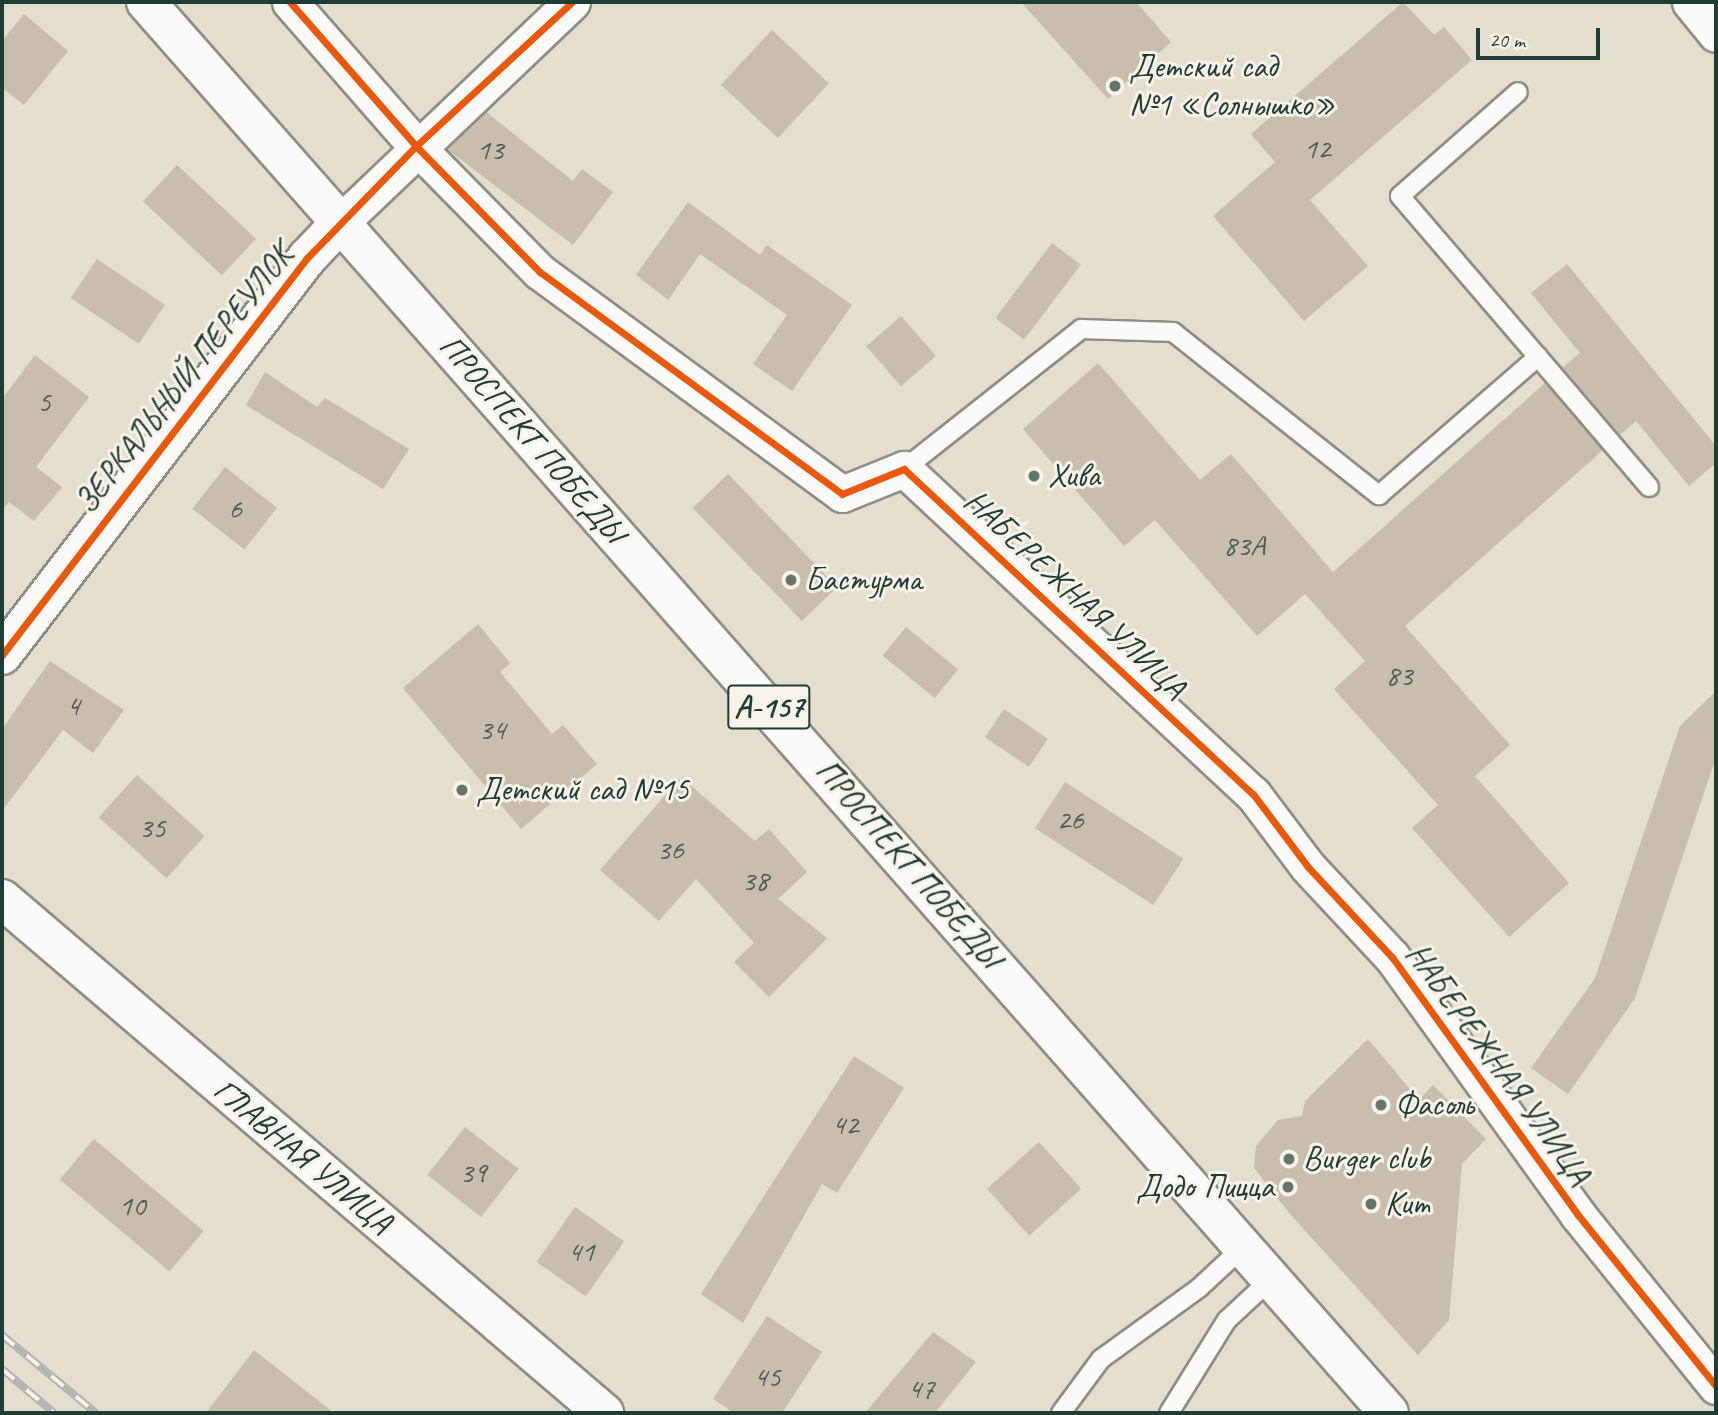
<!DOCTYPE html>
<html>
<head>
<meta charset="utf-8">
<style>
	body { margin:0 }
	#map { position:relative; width:1718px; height:1415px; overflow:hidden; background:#e3decd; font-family:Caveat,sans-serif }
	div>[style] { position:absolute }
	.building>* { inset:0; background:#c9bdad; transform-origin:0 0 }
	.roads { filter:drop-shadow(2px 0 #8d8f85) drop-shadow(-2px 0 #8d8f85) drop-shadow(0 2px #8d8f85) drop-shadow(0 -2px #8d8f85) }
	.lane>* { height:18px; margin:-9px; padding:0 9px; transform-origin:9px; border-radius:9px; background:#fbfaf8 }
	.street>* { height:35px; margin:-17.5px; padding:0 17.5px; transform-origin:17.5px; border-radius:17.5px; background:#fbfaf8 }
	.secondary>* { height:38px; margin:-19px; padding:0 19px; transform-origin:19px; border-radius:19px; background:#fbfaf8 }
	.primary>* { height:38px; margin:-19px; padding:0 19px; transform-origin:19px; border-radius:19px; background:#fbfaf8 }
	.rail>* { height:8px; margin-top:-4px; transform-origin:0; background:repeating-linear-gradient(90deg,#f7f3e8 0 16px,#b2b4b1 0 32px); box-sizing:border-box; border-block:2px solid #b2b4b1 }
	.cycleway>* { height:7px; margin:-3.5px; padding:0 3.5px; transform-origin:3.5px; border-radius:3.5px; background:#e8590c }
	.dots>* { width:19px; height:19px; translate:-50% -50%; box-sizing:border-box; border:4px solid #f7f3e8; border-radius:50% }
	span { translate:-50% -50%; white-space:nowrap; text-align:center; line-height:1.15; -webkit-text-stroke:6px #f7f3e8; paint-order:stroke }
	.number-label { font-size:30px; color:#4a5d52 }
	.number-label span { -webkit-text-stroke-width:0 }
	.shield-label span { padding:2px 5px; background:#f7f3e8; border:2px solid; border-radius:5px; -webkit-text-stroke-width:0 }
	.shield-label { font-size:32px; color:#1f3d34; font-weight:700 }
	.poi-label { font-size:33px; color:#1f3d34 }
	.left { translate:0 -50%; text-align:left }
	.right { translate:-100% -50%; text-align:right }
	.street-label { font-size:33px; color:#1f3d34 }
	.frame { position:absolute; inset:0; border:4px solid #1f3d34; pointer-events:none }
	.scale { position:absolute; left:1476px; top:28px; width:124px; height:32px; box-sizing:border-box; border:4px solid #1f3d34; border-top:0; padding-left:9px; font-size:21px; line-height:24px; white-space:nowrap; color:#1f3d34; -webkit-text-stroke:5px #f7f3e8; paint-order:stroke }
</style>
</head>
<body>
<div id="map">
	<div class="building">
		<div style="clip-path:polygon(1021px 2px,1136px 2px,1171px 42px,1108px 99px)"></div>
		<div style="clip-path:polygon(1403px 2px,1434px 35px,1444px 27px,1472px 60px,1310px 200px,1368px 266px,1304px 321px,1213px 216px,1275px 162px,1251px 134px)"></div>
		<div style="clip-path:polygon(24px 14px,68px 51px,24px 105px,2px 88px,2px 41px)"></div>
		<div style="left:772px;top:30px;width:78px;height:75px;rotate:43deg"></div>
		<div style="clip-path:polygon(486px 112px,573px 181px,582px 169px,613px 192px,573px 245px,447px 149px)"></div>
		<div style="left:177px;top:165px;width:108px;height:50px;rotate:43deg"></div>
		<div style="clip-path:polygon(688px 202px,760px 255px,767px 245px,852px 305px,792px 391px,753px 364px,787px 315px,700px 254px,668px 300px,636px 275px)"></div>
		<div style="left:1052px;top:243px;width:36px;height:94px;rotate:37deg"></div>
		<div style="left:97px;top:259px;width:82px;height:47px;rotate:34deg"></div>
		<div style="clip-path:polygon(1567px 264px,1716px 446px,1716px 463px,1689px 486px,1636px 421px,1620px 435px,1562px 368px,1580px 353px,1531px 293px)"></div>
		<div style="left:901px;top:316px;width:53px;height:46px;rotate:49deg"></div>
		<div style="clip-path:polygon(35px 355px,89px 397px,36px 467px,62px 487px,34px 521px,9px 502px,2px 511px,2px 399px)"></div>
		<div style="clip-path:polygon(1098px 363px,1200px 480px,1231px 454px,1333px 572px,1545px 383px,1603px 450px,1405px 626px,1510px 745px,1475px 776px,1569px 883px,1509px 937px,1412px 828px,1438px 805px,1334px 689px,1365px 661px,1305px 594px,1257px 636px,1155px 520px,1124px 546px,1023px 429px)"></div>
		<div style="clip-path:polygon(265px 372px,317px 407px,325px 398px,409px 449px,383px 489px,246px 405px)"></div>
		<div style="left:225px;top:467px;width:66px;height:53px;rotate:38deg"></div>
		<div style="left:728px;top:474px;width:157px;height:49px;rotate:46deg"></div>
		<div style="clip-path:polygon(478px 624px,510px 663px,500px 672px,552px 734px,563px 725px,597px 764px,521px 829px,403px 688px)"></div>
		<div style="left:906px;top:627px;width:67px;height:37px;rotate:39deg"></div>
		<div style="clip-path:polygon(50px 661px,124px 710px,93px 753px,63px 730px,2px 811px,2px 729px)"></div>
		<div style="clip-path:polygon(1716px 691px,1716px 757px,1635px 998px,1568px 1094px,1531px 1068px,1595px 978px,1680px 726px)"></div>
		<div style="left:1004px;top:709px;width:53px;height:34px;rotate:34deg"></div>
		<div style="left:137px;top:775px;width:91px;height:57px;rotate:42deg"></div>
		<div style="clip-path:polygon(681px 777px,755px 841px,769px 829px,807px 872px,778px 899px,827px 938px,769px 997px,734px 962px,754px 943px,696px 879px,659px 921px,600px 870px)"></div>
		<div style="left:1065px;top:782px;width:141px;height:55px;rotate:33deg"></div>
		<div style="clip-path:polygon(1368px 1039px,1419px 1100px,1433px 1085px,1486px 1139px,1462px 1164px,1449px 1320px,1418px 1355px,1290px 1214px,1254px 1168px,1256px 1146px,1278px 1120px,1302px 1116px,1305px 1101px)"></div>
		<div style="clip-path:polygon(854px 1056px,904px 1088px,837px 1193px,822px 1184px,743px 1323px,701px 1294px)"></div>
		<div style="left:465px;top:1127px;width:68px;height:61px;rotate:38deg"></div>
		<div style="left:94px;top:1139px;width:143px;height:53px;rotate:40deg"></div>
		<div style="left:1039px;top:1142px;width:63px;height:70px;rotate:48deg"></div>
		<div style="left:575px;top:1207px;width:60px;height:67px;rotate:35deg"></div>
		<div style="clip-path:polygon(767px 1316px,822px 1352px,782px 1413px,734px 1413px,713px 1399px)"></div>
		<div style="clip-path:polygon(933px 1332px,976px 1362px,935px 1413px,865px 1413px)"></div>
		<div style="clip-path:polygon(254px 1350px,334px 1413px,206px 1413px)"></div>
	</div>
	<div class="roads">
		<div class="lane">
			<div style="left:1538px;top:357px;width:171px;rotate:49.5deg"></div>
			<div style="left:904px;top:469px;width:226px;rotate:-38.3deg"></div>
			<div style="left:1081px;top:329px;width:92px;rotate:1.9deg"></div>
			<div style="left:1173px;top:332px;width:263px;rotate:38.4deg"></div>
			<div style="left:1379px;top:495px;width:211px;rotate:-41deg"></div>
			<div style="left:1538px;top:357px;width:212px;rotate:-130.6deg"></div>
			<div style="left:1400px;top:196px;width:157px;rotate:-41.4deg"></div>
			<div style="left:1061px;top:1413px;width:67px;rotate:-53.5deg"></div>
			<div style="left:1101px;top:1359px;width:121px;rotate:-35.9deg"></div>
			<div style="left:1199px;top:1288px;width:60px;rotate:-43deg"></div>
			<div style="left:1169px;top:1413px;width:110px;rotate:-58.1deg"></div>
			<div style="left:1227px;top:1320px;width:60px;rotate:-43deg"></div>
		</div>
		<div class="street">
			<div style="left:290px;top:2px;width:191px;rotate:48.8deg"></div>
			<div style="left:416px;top:146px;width:177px;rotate:45.5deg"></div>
			<div style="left:540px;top:272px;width:375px;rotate:36.3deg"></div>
			<div style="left:842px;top:494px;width:67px;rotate:-22deg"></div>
			<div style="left:904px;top:469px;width:477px;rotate:43deg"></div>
			<div style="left:1253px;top:794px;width:91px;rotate:53deg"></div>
			<div style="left:1308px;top:867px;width:123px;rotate:47deg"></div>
			<div style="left:1392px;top:957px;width:318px;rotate:54.2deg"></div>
			<div style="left:1578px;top:1215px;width:220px;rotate:51.1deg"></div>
			<div style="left:1690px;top:2px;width:41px;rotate:50.9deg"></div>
			<div style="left:341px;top:222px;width:319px;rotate:-43.6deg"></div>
		</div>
		<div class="secondary">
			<div style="left:2px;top:655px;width:501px;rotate:-52.47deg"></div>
			<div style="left:307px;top:258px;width:50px;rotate:-46.6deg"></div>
			<div style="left:2px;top:899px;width:792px;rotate:40.49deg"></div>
		</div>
		<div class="primary">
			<div style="left:146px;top:2px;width:1880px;rotate:48.62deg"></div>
		</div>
	</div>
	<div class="rail">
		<div style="left:2px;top:1335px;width:122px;rotate:39.7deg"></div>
		<div style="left:2px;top:1369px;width:68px;rotate:40.2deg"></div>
	</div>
	<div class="cycleway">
		<div style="left:290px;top:2px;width:191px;rotate:48.8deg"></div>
		<div style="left:416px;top:146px;width:177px;rotate:45.5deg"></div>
		<div style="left:540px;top:272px;width:375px;rotate:36.3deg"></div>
		<div style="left:842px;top:494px;width:67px;rotate:-22deg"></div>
		<div style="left:904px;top:469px;width:477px;rotate:43deg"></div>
		<div style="left:1253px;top:794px;width:91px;rotate:53deg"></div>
		<div style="left:1308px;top:867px;width:123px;rotate:47deg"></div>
		<div style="left:1392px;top:957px;width:318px;rotate:54.2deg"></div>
		<div style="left:1578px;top:1215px;width:220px;rotate:51.1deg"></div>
		<div style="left:2px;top:655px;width:501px;rotate:-52.47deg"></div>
		<div style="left:307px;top:258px;width:156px;rotate:-45.8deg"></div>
		<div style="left:416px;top:146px;width:212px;rotate:-42.7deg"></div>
	</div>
	<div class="dots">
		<div style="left:1115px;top:86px;background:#64756a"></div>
		<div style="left:1034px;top:476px;background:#64756a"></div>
		<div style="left:791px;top:580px;background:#64756a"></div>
		<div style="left:462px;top:790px;background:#64756a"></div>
		<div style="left:1381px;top:1105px;background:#64756a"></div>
		<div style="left:1289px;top:1159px;background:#64756a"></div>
		<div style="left:1288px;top:1187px;background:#64756a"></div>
		<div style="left:1371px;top:1204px;background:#64756a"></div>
	</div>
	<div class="number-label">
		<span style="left:1317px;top:148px">12</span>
		<span style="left:490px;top:149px">13</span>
		<span style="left:44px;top:401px">5</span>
		<span style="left:235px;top:508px">6</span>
		<span style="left:1244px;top:545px">83А</span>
		<span style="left:1399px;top:675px">83</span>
		<span style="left:73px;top:705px">4</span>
		<span style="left:492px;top:729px">34</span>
		<span style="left:1070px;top:819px">26</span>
		<span style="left:152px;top:827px">35</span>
		<span style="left:670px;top:849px">36</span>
		<span style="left:755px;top:880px">38</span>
		<span style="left:845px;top:1124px">42</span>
		<span style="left:473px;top:1172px">39</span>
		<span style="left:132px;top:1205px">10</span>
		<span style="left:581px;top:1251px">41</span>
		<span style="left:767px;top:1376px">45</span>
		<span style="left:921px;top:1388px">47</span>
	</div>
	<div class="shield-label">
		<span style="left:769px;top:707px">А-157</span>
	</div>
	<div class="poi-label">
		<span class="left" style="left:1129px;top:86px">Детский сад<br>№1 «Солнышко»</span>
		<span class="left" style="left:1048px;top:476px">Хива</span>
		<span class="left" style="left:805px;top:580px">Бастурма</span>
		<span class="left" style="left:476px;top:790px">Детский сад №15</span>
		<span class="left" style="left:1395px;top:1105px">Фасоль</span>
		<span class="left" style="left:1303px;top:1159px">Burger club</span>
		<span class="right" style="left:1274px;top:1187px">Додо Пицца</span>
		<span class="left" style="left:1385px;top:1204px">Кит</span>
	</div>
	<div class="street-label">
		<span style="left:184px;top:379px;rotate:-52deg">ЗЕРКАЛЬНЫЙ ПЕРЕУЛОК</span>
		<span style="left:532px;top:439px;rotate:49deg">ПРОСПЕКТ ПОБЕДЫ</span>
		<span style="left:1075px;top:594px;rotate:43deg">НАБЕРЕЖНАЯ УЛИЦА</span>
		<span style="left:908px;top:864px;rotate:49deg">ПРОСПЕКТ ПОБЕДЫ</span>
		<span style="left:1498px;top:1064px;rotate:54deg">НАБЕРЕЖНАЯ УЛИЦА</span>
		<span style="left:303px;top:1156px;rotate:40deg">ГЛАВНАЯ УЛИЦА</span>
	</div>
	<div class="frame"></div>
	<div class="scale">20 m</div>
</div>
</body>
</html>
